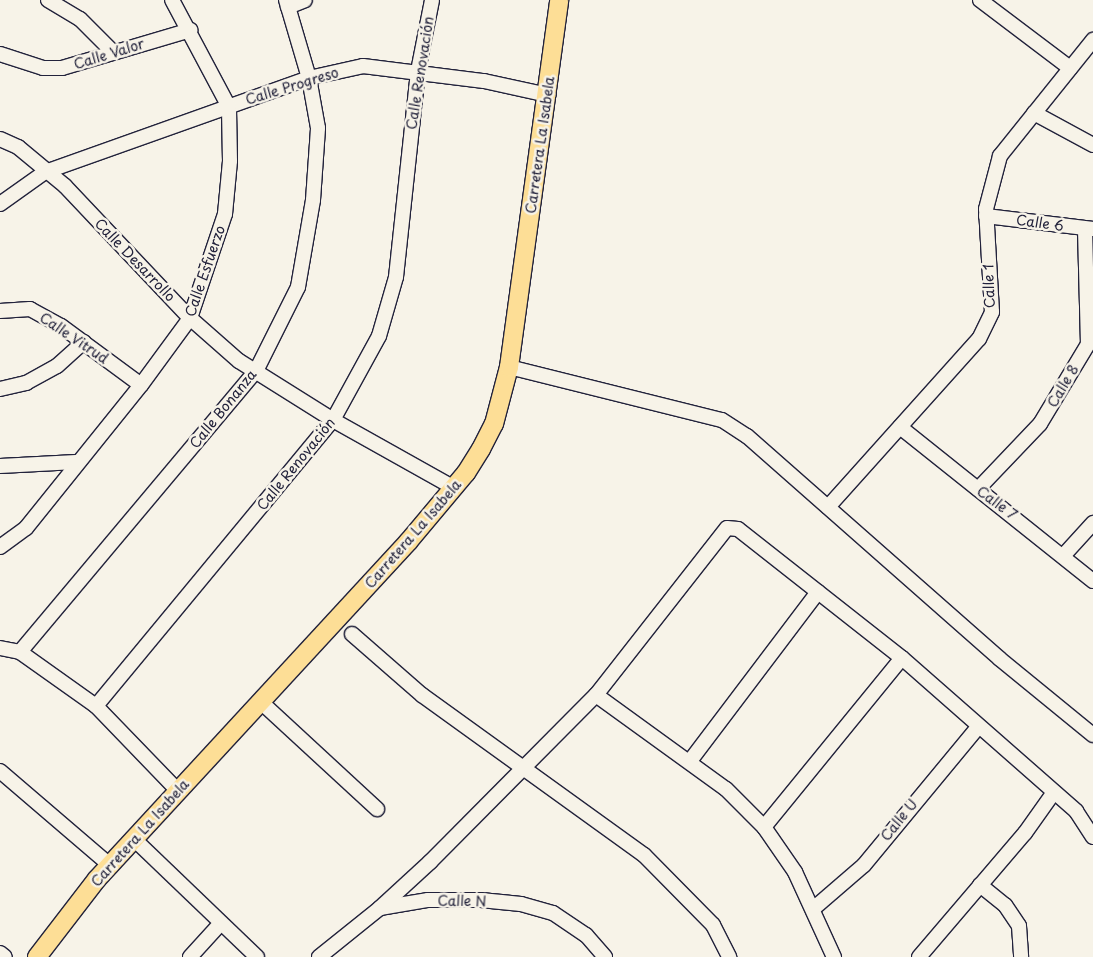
<!DOCTYPE html>
<html>
<head>
<meta charset="utf-8">
<style>
	body { margin:0 }
	#map { position:relative; width:1093px; height:957px; overflow:hidden; background:#f7f3e8; font-family:"Playpen Sans",sans-serif }
	div>[style] { position:absolute }
	.roads { filter:drop-shadow(1px 0 #22223b) drop-shadow(-1px 0 #22223b) drop-shadow(0 1px #22223b) drop-shadow(0 -1px #22223b) }
	.minor>* { height:14px; margin:-7px; padding:0 7px; transform-origin:7px; border-radius:7px; background:#f7f3e8 }
	.major>* { height:18px; margin:-9px; padding:0 9px; transform-origin:9px; border-radius:9px; background:#fdde96 }
	span { translate:-50% -50%; white-space:nowrap; text-align:center; line-height:1.15; -webkit-text-stroke:5px #f7f3e8; paint-order:stroke }
	.street-label { font-size:14px; color:#22223b }
</style>
</head>
<body>
<div id="map">
	<div class="roads">
		<div class="minor">
			<div style="left:48px;top:0;width:37px;rotate:31deg"></div>
			<div style="left:80px;top:19px;width:48px;rotate:45deg"></div>
			<div style="left:980px;top:0;width:113px;rotate:37.1deg"></div>
			<div style="left:288px;top:7px;width:18px;rotate:-22deg"></div>
			<div style="left:0;top:54px;width:45px;rotate:18deg"></div>
			<div style="left:43px;top:68px;width:19px"></div>
			<div style="left:62px;top:68px;width:134px;rotate:-16.5deg"></div>
			<div style="left:1034px;top:113px;width:67px;rotate:28.5deg"></div>
			<div style="left:0;top:139px;width:20px;rotate:24deg"></div>
			<div style="left:18px;top:147px;width:61px;rotate:39.7deg"></div>
			<div style="left:65px;top:186px;width:182px;rotate:46.6deg"></div>
			<div style="left:190px;top:318px;width:65px;rotate:41.3deg"></div>
			<div style="left:239px;top:361px;width:111px;rotate:32.1deg"></div>
			<div style="left:333px;top:420px;width:139px;rotate:29.3deg"></div>
			<div style="left:0;top:204px;width:55px;rotate:-35.4deg"></div>
			<div style="left:45px;top:172px;width:280px;rotate:-19.6deg"></div>
			<div style="left:309px;top:78px;width:55px;rotate:-12.5deg"></div>
			<div style="left:363px;top:66px;width:122px;rotate:7.1deg"></div>
			<div style="left:484px;top:81px;width:66px;rotate:12.3deg"></div>
			<div style="left:986px;top:216px;width:108px;rotate:6.9deg"></div>
			<div style="left:0;top:311px;width:30px;rotate:-4deg"></div>
			<div style="left:30px;top:309px;width:35px;rotate:29deg"></div>
			<div style="left:61px;top:326px;width:99px;rotate:36.4deg"></div>
			<div style="left:509px;top:367px;width:219px;rotate:14deg"></div>
			<div style="left:722px;top:420px;width:30px;rotate:33deg"></div>
			<div style="left:747px;top:436px;width:337px;rotate:41.4deg"></div>
			<div style="left:1000px;top:659px;width:120px;rotate:39.3deg"></div>
			<div style="left:0;top:389px;width:27px;rotate:-13deg"></div>
			<div style="left:26px;top:383px;width:35px;rotate:-29deg"></div>
			<div style="left:57px;top:366px;width:36px;rotate:-42deg"></div>
			<div style="left:900px;top:427px;width:247px;rotate:38.6deg"></div>
			<div style="left:0;top:466px;width:76px;rotate:-3deg"></div>
			<div style="left:978px;top:489px;width:90px;rotate:-46.4deg"></div>
			<div style="left:1040px;top:424px;width:93px;rotate:-59deg"></div>
			<div style="left:1088px;top:344px;width:115px;rotate:-91.5deg"></div>
			<div style="left:828px;top:507px;width:226px;rotate:-48.1deg"></div>
			<div style="left:979px;top:339px;width:30px;rotate:-64deg"></div>
			<div style="left:992px;top:312px;width:103px;rotate:-93.3deg"></div>
			<div style="left:986px;top:209px;width:55px;rotate:-75.2deg"></div>
			<div style="left:1000px;top:156px;width:149px;rotate:-51.3deg"></div>
			<div style="left:0;top:547px;width:32px;rotate:-36deg"></div>
			<div style="left:26px;top:528px;width:184px;rotate:-51.2deg"></div>
			<div style="left:141px;top:385px;width:83px;rotate:-53.8deg"></div>
			<div style="left:190px;top:318px;width:110px;rotate:-71.4deg"></div>
			<div style="left:225px;top:214px;width:53px;rotate:-84.6deg"></div>
			<div style="left:230px;top:161px;width:54px;rotate:-91.1deg"></div>
			<div style="left:229px;top:107px;width:121px;rotate:-118deg"></div>
			<div style="left:1063px;top:556px;width:45px;rotate:-47.7deg"></div>
			<div style="left:352px;top:634px;width:93px;rotate:41.1deg"></div>
			<div style="left:422px;top:695px;width:274px;rotate:35.8deg"></div>
			<div style="left:644px;top:855px;width:98px;rotate:45.4deg"></div>
			<div style="left:713px;top:925px;width:36px;rotate:63deg"></div>
			<div style="left:0;top:648px;width:20px;rotate:11deg"></div>
			<div style="left:20px;top:652px;width:93px;rotate:35.4deg"></div>
			<div style="left:96px;top:706px;width:118px;rotate:46deg"></div>
			<div style="left:20px;top:652px;width:367px;rotate:-50deg"></div>
			<div style="left:256px;top:371px;width:94px;rotate:-63.4deg"></div>
			<div style="left:298px;top:287px;width:88px;rotate:-80.2deg"></div>
			<div style="left:313px;top:200px;width:72px;rotate:-86deg"></div>
			<div style="left:318px;top:128px;width:51px;rotate:-100.2deg"></div>
			<div style="left:309px;top:78px;width:81px;rotate:-106.4deg"></div>
			<div style="left:596px;top:695px;width:160px;rotate:35.9deg"></div>
			<div style="left:726px;top:789px;width:54px;rotate:45deg"></div>
			<div style="left:764px;top:827px;width:55px;rotate:55.4deg"></div>
			<div style="left:795px;top:872px;width:94px;rotate:65.4deg"></div>
			<div style="left:261px;top:702px;width:158px;rotate:42.7deg"></div>
			<div style="left:96px;top:706px;width:371px;rotate:-50.4deg"></div>
			<div style="left:333px;top:420px;width:96px;rotate:-61.3deg"></div>
			<div style="left:379px;top:336px;width:61px;rotate:-73.9deg"></div>
			<div style="left:396px;top:277px;width:207px;rotate:-83.9deg"></div>
			<div style="left:418px;top:71px;width:72px;rotate:-78.8deg"></div>
			<div style="left:690px;top:761px;width:212px;rotate:-52.9deg"></div>
			<div style="left:0;top:771px;width:146px;rotate:40.6deg"></div>
			<div style="left:764px;top:827px;width:218px;rotate:-50.8deg"></div>
			<div style="left:135px;top:840px;width:169px;rotate:43.8deg"></div>
			<div style="left:980px;top:885px;width:32px;rotate:39deg"></div>
			<div style="left:1005px;top:905px;width:25px;rotate:56deg"></div>
			<div style="left:1019px;top:926px;width:31px;rotate:86deg"></div>
			<div style="left:380px;top:908px;width:68px;rotate:-42.6deg"></div>
			<div style="left:430px;top:862px;width:235px;rotate:-45.2deg"></div>
			<div style="left:596px;top:695px;width:212px;rotate:-51.9deg"></div>
			<div style="left:727px;top:528px;width:11px;rotate:5deg"></div>
			<div style="left:738px;top:529px;width:209px;rotate:38.2deg"></div>
			<div style="left:902px;top:658px;width:232px;rotate:41.3deg"></div>
			<div style="left:1076px;top:811px;width:31px;rotate:57deg"></div>
			<div style="left:813px;top:909px;width:67px;rotate:-40.8deg"></div>
			<div style="left:864px;top:865px;width:180px;rotate:-50.4deg"></div>
			<div style="left:0;top:953px;width:6px;rotate:39deg"></div>
			<div style="left:190px;top:957px;width:45px;rotate:-47.7deg"></div>
			<div style="left:319px;top:957px;width:78px;rotate:-38.8deg"></div>
			<div style="left:380px;top:908px;width:49px;rotate:-9.5deg"></div>
			<div style="left:428px;top:900px;width:53px"></div>
			<div style="left:481px;top:900px;width:40px;rotate:5.7deg"></div>
			<div style="left:521px;top:904px;width:33px;rotate:16deg"></div>
			<div style="left:553px;top:913px;width:40px;rotate:34deg"></div>
			<div style="left:586px;top:935px;width:29px;rotate:49deg"></div>
			<div style="left:919px;top:957px;width:163px;rotate:-49.5deg"></div>
			<div style="left:1025px;top:833px;width:50px;rotate:-54.7deg"></div>
		</div>
		<div class="major">
			<div style="left:37px;top:957px;width:98px;rotate:-52.4deg"></div>
			<div style="left:97px;top:879px;width:459px;rotate:-47.3deg"></div>
			<div style="left:408px;top:542px;width:90px;rotate:-50deg"></div>
			<div style="left:466px;top:473px;width:28px;rotate:-58deg"></div>
			<div style="left:481px;top:449px;width:28px;rotate:-63deg"></div>
			<div style="left:494px;top:424px;width:59px;rotate:-75.3deg"></div>
			<div style="left:509px;top:367px;width:370px;rotate:-82.2deg"></div>
		</div>
	</div>
	<div class="street-label">
		<span style="left:109px;top:54px;rotate:-17deg">Calle Valor</span>
		<span style="left:420px;top:73px;rotate:-81deg">Calle Renovación</span>
		<span style="left:292px;top:86px;rotate:-17deg">Calle Progreso</span>
		<span style="left:540px;top:145px;rotate:-82deg">Carretera La Isabela</span>
		<span style="left:1040px;top:223px;rotate:8deg">Calle 6</span>
		<span style="left:135px;top:260px;rotate:46deg">Calle Desarrollo</span>
		<span style="left:205px;top:271px;rotate:-71deg">Calle Esfuerzo</span>
		<span style="left:989px;top:286px;rotate:-92deg">Calle 1</span>
		<span style="left:74px;top:338px;rotate:34deg">Calle Vitrud</span>
		<span style="left:1063px;top:386px;rotate:-59deg">Calle 8</span>
		<span style="left:223px;top:409px;rotate:-51deg">Calle Bonanza</span>
		<span style="left:296px;top:464px;rotate:-51deg">Calle Renovación</span>
		<span style="left:997px;top:503px;rotate:37deg">Calle 7</span>
		<span style="left:413px;top:534px;rotate:-49deg">Carretera La Isabela</span>
		<span style="left:899px;top:820px;rotate:-51deg">Calle U</span>
		<span style="left:140px;top:833px;rotate:-48deg">Carretera La Isabela</span>
		<span style="left:462px;top:901px;rotate:1deg">Calle N</span>
	</div>
</div>
</body>
</html>
